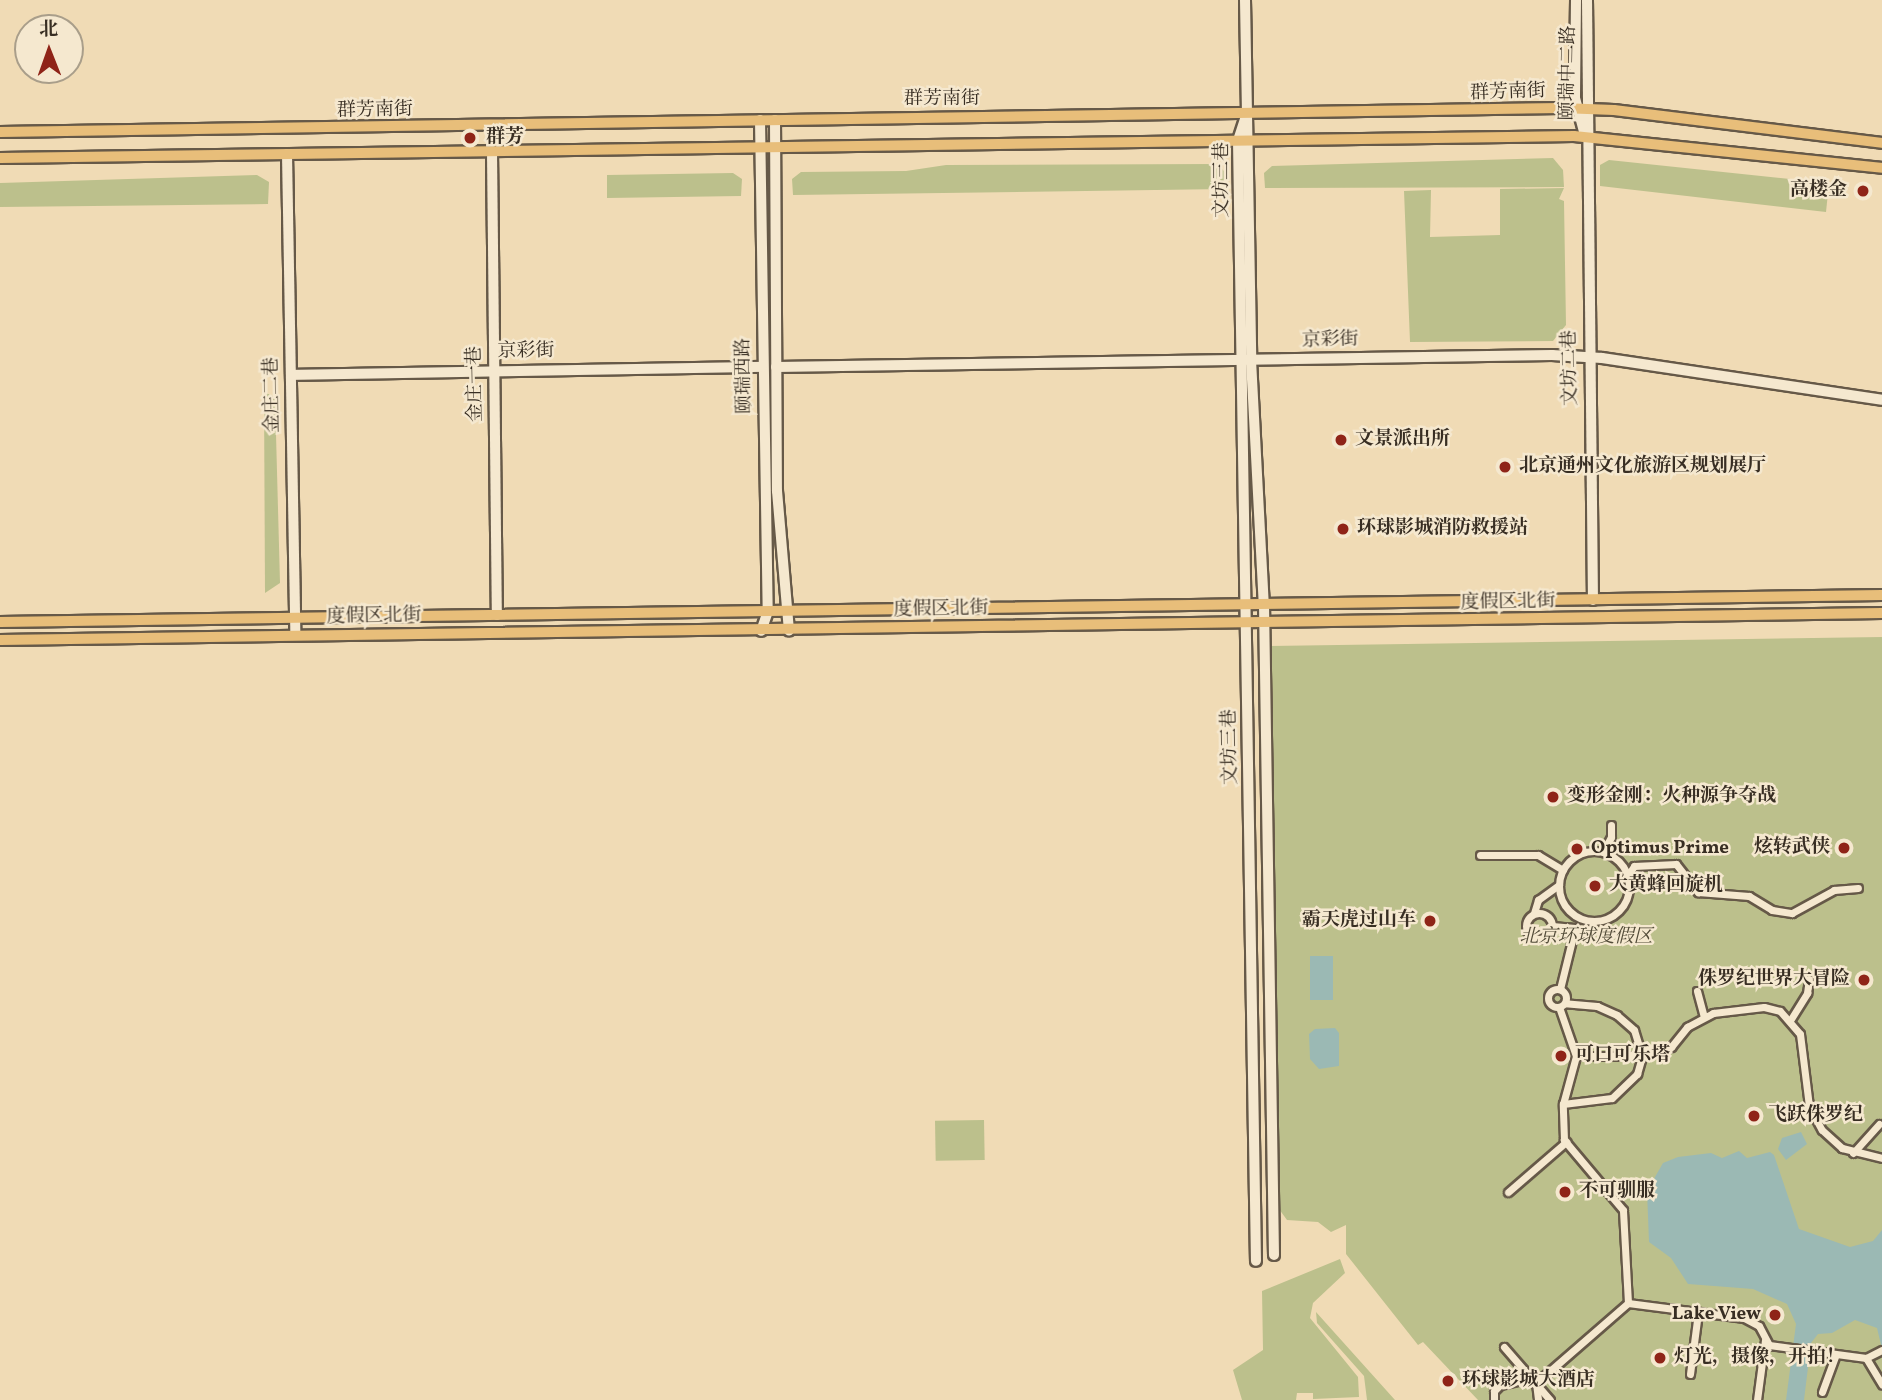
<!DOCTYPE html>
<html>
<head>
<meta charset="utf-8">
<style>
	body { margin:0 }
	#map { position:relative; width:1882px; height:1400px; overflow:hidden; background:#f0dbb5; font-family:Vollkorn,"Noto Serif SC",serif }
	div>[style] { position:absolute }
	.green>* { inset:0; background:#bcc08c; transform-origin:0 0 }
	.water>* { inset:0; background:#9bb9b4; transform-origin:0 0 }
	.roads { filter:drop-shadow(2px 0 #665948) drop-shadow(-2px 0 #665948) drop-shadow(0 2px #665948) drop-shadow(0 -2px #665948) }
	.street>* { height:7px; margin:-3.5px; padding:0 3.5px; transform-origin:3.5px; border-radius:3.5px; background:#f5e8cf }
	.street>.ring { margin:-3.5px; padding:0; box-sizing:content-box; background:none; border:7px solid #f5e8cf; border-radius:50% }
	.secondary>* { height:10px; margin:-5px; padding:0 5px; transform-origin:5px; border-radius:5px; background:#f5e8cf }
	.primary>* { height:10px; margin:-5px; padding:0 5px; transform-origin:5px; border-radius:5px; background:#e8be7a }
	.dots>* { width:19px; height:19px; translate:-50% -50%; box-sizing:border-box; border:4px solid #f5e8cf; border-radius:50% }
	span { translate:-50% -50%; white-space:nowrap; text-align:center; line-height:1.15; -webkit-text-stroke:5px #f5e8cf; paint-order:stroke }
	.street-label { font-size:19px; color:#382e23 }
	.poi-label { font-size:19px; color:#382e23; font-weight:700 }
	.left { translate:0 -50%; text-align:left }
	.right { translate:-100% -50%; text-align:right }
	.park-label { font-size:19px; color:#524b38; font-style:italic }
	.north { position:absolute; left:14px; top:14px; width:70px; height:70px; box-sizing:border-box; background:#f5e8cf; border:2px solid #a99e8a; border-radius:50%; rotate:359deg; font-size:19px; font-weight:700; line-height:28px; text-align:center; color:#382e23 }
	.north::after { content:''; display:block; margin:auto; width:24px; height:32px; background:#8f2418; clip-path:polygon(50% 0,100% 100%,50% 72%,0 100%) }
</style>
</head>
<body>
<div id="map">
	<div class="green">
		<div style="clip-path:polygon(1553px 158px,1563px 170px,1564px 187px,1265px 188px,1264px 173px,1272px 166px)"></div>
		<div style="clip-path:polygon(1609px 160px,1829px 183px,1826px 212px,1600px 186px,1600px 165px)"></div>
		<div style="clip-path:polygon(1217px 164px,1224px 171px,1225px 189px,793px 195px,792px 179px,801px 172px,906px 171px,946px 165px)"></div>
		<div style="clip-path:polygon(733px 173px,742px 179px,741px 196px,607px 198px,607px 175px)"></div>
		<div style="clip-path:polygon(257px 175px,269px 182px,268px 204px,0 207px,0 183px)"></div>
		<div style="clip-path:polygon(1564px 188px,1559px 199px,1564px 201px,1566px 325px,1553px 341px,1410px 342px,1404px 191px,1431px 190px,1430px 237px,1500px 235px,1500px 189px)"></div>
		<div style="clip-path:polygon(264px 392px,275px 397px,280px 583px,265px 593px)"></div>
		<div style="clip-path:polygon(1882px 637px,1882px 1400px,1478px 1400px,1423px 1342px,1418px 1345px,1346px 1254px,1346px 1225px,1331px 1232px,1318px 1222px,1287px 1220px,1279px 1209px,1277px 1107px,1273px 1106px,1269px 646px)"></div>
		<div style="left:984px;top:1120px;width:40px;height:49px;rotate:89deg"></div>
		<div style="clip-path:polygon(1340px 1259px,1345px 1273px,1313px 1303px,1310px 1318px,1358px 1377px,1359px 1397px,1313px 1399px,1313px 1393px,1297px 1393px,1296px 1400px,1242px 1400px,1233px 1370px,1263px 1350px,1262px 1291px)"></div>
		<div style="clip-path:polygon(1316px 1312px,1395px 1400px,1367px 1400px,1364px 1376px,1317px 1323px)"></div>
	</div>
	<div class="water">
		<div style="left:1310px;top:956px;width:23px;height:44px"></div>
		<div style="clip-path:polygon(1335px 1028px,1339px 1033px,1339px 1066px,1319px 1069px,1310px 1059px,1309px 1034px,1315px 1029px)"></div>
		<div style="clip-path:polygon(1801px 1132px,1807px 1144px,1786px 1160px,1778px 1149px,1782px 1138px)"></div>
		<div style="clip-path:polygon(1739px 1151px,1747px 1158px,1770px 1152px,1774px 1155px,1799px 1229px,1850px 1247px,1873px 1241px,1882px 1230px,1882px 1349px,1877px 1328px,1855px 1320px,1832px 1333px,1818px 1334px,1811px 1343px,1804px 1400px,1786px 1400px,1796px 1324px,1787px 1304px,1753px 1289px,1688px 1284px,1671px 1258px,1649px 1242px,1647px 1191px,1663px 1163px,1678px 1157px,1711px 1153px,1722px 1158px)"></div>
	</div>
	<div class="roads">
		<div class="street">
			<div class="ring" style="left:1559px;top:851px;width:63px;height:63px"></div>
			<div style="left:1603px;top:852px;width:17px;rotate:-62deg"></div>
			<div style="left:1611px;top:837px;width:12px;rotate:-90deg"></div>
			<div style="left:1480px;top:855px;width:58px"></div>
			<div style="left:1538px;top:855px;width:29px;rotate:31deg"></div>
			<div style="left:1628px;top:875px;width:11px;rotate:-56deg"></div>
			<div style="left:1634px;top:866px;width:42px;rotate:-2.7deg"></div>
			<div style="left:1676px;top:864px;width:36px;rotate:52deg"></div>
			<div style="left:1698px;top:892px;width:51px;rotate:4.5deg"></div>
			<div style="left:1749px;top:896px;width:27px;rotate:31deg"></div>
			<div style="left:1772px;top:910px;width:20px;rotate:9deg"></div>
			<div style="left:1792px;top:913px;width:48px;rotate:-28.7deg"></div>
			<div style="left:1834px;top:890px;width:24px;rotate:-5deg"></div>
			<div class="ring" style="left:1526px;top:913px;width:19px;height:19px"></div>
			<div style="left:1534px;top:913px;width:14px;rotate:-73deg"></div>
			<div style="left:1538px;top:900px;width:26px;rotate:-36deg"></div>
			<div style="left:1552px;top:926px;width:23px;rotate:5deg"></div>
			<div style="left:1575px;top:928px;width:63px;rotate:103.8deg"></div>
			<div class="ring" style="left:1548px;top:989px;width:11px;height:11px"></div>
			<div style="left:1697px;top:991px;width:27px;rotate:75deg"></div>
			<div style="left:1791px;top:1019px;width:31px;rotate:-58deg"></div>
			<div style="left:1807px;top:993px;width:14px;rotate:-82deg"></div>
			<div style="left:1576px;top:1056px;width:70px"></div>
			<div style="left:1646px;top:1056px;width:27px;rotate:-20deg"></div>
			<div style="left:1671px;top:1047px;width:26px;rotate:-51deg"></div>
			<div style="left:1687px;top:1027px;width:30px;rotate:-28deg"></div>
			<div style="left:1713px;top:1013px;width:51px;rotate:-6.7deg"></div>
			<div style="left:1764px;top:1007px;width:16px;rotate:14deg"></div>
			<div style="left:1780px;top:1011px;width:30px;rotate:49deg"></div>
			<div style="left:1800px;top:1034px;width:73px;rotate:82.9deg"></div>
			<div style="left:1809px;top:1106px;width:27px;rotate:62deg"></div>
			<div style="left:1822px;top:1130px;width:27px;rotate:42deg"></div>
			<div style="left:1842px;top:1148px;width:41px;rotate:14deg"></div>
			<div style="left:1563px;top:1104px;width:49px;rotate:-7deg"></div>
			<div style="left:1612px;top:1098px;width:35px;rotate:-44deg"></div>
			<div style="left:1637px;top:1074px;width:19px;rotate:-74deg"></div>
			<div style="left:1642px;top:1056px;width:27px;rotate:-107deg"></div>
			<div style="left:1634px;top:1030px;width:23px;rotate:-139deg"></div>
			<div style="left:1617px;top:1015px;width:22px;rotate:-156deg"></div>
			<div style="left:1597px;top:1006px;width:32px;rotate:-175deg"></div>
			<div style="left:1853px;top:1153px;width:39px;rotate:-48deg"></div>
			<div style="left:1508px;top:1192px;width:77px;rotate:-40.8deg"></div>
			<div style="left:1628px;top:1303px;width:117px;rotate:7.4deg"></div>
			<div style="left:1744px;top:1318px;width:17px;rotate:28deg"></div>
			<div style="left:1759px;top:1326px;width:21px;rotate:62deg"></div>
			<div style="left:1769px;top:1345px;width:98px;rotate:7.6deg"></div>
			<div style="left:1866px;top:1358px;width:31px;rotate:59deg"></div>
			<div style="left:1504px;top:1347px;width:70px;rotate:49deg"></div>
			<div style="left:1866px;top:1358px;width:18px;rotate:-27deg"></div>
			<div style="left:1690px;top:1374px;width:63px;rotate:-82.6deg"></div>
			<div style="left:1536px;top:1383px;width:122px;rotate:-41deg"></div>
			<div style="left:1628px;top:1303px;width:93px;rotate:-93.1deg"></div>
			<div style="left:1623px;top:1210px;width:92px;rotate:-130.1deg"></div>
			<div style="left:1564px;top:1140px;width:36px;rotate:-92deg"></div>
			<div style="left:1563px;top:1104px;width:50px;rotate:-74.8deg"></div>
			<div style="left:1576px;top:1056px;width:52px;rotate:-109.1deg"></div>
			<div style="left:1822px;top:1392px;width:40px;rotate:-69.8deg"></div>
			<div style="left:1494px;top:1400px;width:9px;rotate:-90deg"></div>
			<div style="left:1494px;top:1391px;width:8px;rotate:-45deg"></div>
			<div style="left:1500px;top:1385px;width:22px;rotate:-13deg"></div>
			<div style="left:1521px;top:1380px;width:15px;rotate:11deg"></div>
			<div style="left:1536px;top:1383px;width:17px;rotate:83deg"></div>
			<div style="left:1757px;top:1400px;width:61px;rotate:-82.4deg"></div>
		</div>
		<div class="secondary">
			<div style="left:1245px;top:0;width:360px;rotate:89deg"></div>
			<div style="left:1251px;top:360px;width:245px;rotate:87deg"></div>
			<div style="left:1264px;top:605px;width:650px;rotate:89.12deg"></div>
			<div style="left:1576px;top:0;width:98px;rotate:90.6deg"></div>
			<div style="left:1575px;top:98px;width:35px;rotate:75deg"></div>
			<div style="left:1587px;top:0;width:600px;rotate:89.43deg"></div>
			<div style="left:1245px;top:119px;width:23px;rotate:108deg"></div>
			<div style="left:1238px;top:141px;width:1120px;rotate:89.08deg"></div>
			<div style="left:760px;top:120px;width:491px;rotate:89.1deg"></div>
			<div style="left:768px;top:611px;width:21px;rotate:109deg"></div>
			<div style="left:775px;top:120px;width:371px;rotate:89.7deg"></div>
			<div style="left:777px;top:491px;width:140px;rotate:85.1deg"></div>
			<div style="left:492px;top:152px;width:463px;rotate:89.4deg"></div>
			<div style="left:287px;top:154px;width:481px;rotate:89deg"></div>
			<div style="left:776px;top:367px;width:776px;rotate:-0.89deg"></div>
			<div style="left:1552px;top:355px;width:50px;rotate:3.4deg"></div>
			<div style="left:1602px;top:358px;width:283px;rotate:8.5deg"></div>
			<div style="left:291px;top:375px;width:471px;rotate:-1deg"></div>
		</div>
		<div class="primary">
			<div style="left:0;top:132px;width:1561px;rotate:-0.88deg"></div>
			<div style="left:1561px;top:108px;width:53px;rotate:2.2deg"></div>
			<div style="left:1614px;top:110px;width:270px;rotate:7deg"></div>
			<div style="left:0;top:158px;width:1574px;rotate:-0.8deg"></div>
			<div style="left:1574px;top:136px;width:310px;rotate:5.9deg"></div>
			<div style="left:0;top:622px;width:1882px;rotate:-0.82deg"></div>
			<div style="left:0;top:640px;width:1882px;rotate:-0.82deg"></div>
		</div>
	</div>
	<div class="dots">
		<div style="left:470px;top:138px;background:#8f2418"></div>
		<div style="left:1863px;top:191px;background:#8f2418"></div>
		<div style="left:1341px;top:440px;background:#8f2418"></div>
		<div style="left:1505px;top:467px;background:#8f2418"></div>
		<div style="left:1343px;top:529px;background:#8f2418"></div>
		<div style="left:1553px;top:797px;background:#8f2418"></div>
		<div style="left:1844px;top:848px;background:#8f2418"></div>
		<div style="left:1577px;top:849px;background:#8f2418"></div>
		<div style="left:1595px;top:886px;background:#8f2418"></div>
		<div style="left:1430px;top:921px;background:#8f2418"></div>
		<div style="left:1864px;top:980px;background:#8f2418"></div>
		<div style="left:1561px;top:1056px;background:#8f2418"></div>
		<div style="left:1754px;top:1116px;background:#8f2418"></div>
		<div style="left:1565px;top:1192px;background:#8f2418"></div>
		<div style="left:1775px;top:1315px;background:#8f2418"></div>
		<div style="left:1660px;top:1358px;background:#8f2418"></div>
		<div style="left:1448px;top:1381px;background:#8f2418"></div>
	</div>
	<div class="street-label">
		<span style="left:1569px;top:73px;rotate:-89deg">颐瑞中二路</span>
		<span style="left:1508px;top:93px;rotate:-2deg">群芳南街</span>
		<span style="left:942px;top:100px">群芳南街</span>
		<span style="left:375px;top:111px;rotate:-1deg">群芳南街</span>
		<span style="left:1223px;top:180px;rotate:-90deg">文坊三巷</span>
		<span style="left:1330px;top:341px;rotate:-1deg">京彩街</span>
		<span style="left:526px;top:352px;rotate:-1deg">京彩街</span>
		<span style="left:1571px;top:368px;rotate:-91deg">文坊二巷</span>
		<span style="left:745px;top:376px;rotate:-91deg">颐瑞西路</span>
		<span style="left:476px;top:384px;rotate:-91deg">金庄一巷</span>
		<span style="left:273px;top:395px;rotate:-91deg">金庄二巷</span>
		<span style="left:1508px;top:603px;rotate:-1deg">度假区北街</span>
		<span style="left:941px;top:610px;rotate:-1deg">度假区北街</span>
		<span style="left:374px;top:617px;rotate:-1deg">度假区北街</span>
		<span style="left:1231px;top:747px;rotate:-91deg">文坊三巷</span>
	</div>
	<div class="poi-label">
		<span class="left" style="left:486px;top:138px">群芳</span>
		<span class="right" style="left:1847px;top:191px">高楼金</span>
		<span class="left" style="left:1355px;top:440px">文景派出所</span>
		<span class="left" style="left:1519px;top:467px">北京通州文化旅游区规划展厅</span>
		<span class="left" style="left:1357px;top:529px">环球影城消防救援站</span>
		<span class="left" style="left:1567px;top:797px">变形金刚：火种源争夺战</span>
		<span class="right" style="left:1830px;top:848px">炫转武侠</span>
		<span class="left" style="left:1591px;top:849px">Optimus Prime</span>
		<span class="left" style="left:1609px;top:886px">大黄蜂回旋机</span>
		<span class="right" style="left:1416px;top:921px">霸天虎过山车</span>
		<span class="right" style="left:1850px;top:980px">侏罗纪世界大冒险</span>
		<span class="left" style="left:1575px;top:1056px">可口可乐塔</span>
		<span class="left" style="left:1768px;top:1116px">飞跃侏罗纪</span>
		<span class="left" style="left:1579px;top:1192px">不可驯服</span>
		<span class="right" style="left:1761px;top:1315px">Lake View</span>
		<span class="left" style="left:1674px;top:1358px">灯光，摄像，开拍！</span>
		<span class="left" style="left:1462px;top:1381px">环球影城大酒店</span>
	</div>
	<div class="park-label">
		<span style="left:1586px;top:938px">北京环球度假区</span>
	</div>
	<div class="north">北</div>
</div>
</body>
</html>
